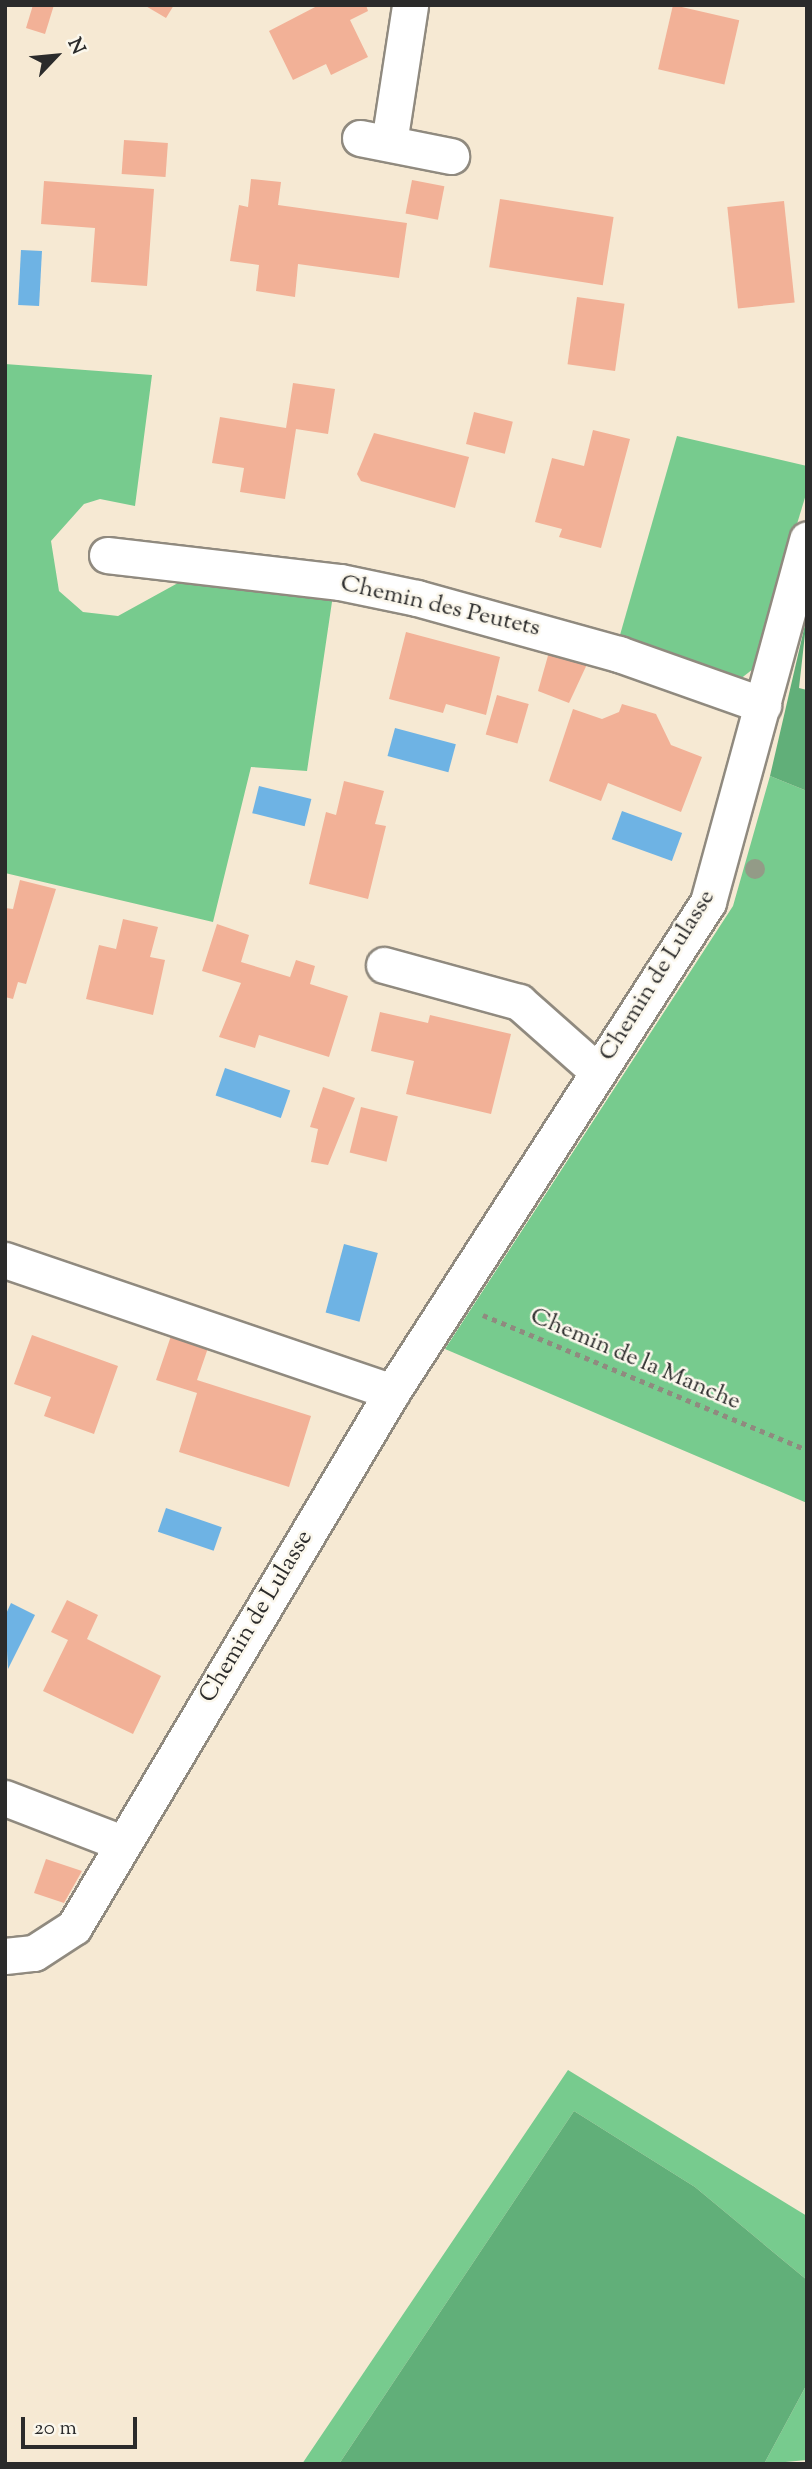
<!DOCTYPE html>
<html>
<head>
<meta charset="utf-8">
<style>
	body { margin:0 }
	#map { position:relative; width:812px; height:2469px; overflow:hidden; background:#f6e9d3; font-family:"Sorts Mill Goudy",serif }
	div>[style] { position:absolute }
	.green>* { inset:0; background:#77cb8e }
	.forest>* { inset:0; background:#61af79 }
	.water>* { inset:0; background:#6eb3e4; transform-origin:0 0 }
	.building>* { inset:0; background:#f2b197; transform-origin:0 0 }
	.path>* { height:4.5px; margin-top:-2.25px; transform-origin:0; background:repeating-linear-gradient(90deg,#908a7f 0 5px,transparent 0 10px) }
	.roads { filter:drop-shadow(2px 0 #908a7f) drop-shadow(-2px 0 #908a7f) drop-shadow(0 2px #908a7f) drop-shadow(0 -2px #908a7f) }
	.minor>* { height:35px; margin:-17.5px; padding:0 17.5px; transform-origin:17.5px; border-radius:17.5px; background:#fff }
	.trees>* { width:20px; height:20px; margin:-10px; border-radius:50%; background:#939b87 }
	span { translate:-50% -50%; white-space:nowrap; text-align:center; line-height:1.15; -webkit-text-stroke:5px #fbf7ec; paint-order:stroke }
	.street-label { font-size:24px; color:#2b2b2b }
	.frame { position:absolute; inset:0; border:7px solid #2b2b2b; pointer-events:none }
	.north { position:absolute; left:21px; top:21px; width:70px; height:70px; -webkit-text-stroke:5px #fbf7ec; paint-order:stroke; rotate:64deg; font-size:19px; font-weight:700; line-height:28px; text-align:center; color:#2b2b2b }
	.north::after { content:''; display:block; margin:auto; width:24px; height:32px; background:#2b2b2b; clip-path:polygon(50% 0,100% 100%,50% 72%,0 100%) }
	.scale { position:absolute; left:21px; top:2417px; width:116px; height:32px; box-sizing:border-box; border:4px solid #2b2b2b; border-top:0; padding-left:9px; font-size:21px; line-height:24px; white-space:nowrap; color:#2b2b2b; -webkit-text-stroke:5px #fbf7ec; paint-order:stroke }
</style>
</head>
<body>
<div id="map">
	<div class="green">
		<div style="clip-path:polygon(5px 364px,152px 375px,135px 506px,100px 499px,84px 504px,51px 541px,59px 591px,83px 612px,118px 616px,187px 578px,333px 595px,307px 771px,251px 767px,213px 922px,5px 873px)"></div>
		<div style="clip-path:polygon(677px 436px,807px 466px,807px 491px,753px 669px,739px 680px,620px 635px)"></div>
		<div style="clip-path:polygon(770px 776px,807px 791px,807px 1503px,445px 1349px,733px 906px)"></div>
		<div style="clip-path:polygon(568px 2070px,807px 2216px,807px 2280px,695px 2187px,574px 2111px,339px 2464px,302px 2464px)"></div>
		<div style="clip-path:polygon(807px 2384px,807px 2460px,764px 2464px)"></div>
	</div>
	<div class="forest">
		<div style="clip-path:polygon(807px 616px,799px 688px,807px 690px,807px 791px,770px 776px)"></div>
		<div style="clip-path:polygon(574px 2111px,695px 2187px,807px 2280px,807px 2384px,764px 2464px,339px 2464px)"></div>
	</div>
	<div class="water">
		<div style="left:21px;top:250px;width:21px;height:55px;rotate:3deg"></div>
		<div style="left:395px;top:728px;width:63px;height:29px;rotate:15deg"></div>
		<div style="left:259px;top:786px;width:54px;height:28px;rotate:14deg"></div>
		<div style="left:622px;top:811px;width:64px;height:30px;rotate:20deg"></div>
		<div style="left:225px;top:1068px;width:69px;height:29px;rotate:19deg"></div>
		<div style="left:344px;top:1244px;width:35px;height:71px;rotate:15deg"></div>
		<div style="left:166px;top:1508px;width:59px;height:25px;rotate:19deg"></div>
		<div style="clip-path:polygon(11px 1603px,35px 1615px,8px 1669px,5px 1616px)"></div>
	</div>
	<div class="building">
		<div style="clip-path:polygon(33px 5px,54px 5px,45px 34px,26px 28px)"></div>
		<div style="clip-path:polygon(144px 5px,174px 5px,166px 18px)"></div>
		<div style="clip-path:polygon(319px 5px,366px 5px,368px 11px,350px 20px,368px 57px,331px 75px,326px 64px,293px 80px,269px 31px)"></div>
		<div style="left:673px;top:5px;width:68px;height:66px;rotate:13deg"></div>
		<div style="left:124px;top:140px;width:44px;height:34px;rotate:4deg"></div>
		<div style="clip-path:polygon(251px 179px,281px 182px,278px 205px,407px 223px,399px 278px,298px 264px,295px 297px,256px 291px,259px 265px,230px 261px,239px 205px,248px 207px)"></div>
		<div style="left:412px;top:180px;width:33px;height:34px;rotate:11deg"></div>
		<div style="clip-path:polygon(44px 181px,154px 189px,147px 286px,91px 282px,95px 228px,41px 224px)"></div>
		<div style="left:500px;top:199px;width:115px;height:69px;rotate:9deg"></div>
		<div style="left:784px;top:201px;width:102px;height:57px;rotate:84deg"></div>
		<div style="left:577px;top:297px;width:48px;height:68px;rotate:8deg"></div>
		<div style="clip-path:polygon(293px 383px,335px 389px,328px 434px,296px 429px,285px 499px,240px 492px,244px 468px,212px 463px,220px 417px,286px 428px)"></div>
		<div style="left:474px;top:412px;width:40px;height:33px;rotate:14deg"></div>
		<div style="clip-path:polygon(593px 430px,630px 439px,601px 548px,559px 537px,562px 529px,535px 522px,552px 458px,584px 466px)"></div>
		<div style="clip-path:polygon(374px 433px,469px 457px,455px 508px,361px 481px,357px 474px)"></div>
		<div style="clip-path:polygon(406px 632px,500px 657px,486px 715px,446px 704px,443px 713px,389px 699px)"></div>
		<div style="clip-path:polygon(551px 645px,588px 662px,569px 703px,538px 691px)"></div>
		<div style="left:497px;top:695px;width:33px;height:41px;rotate:16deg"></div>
		<div style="clip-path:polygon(622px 704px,656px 714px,671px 745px,702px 757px,681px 812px,608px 783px,601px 801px,549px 781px,573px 709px,602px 719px,619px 712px)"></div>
		<div style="clip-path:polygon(344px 781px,384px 791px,375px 824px,386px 826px,368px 899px,309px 884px,326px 812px,336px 815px)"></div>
		<div style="clip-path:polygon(20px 880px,56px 889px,26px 984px,18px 982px,13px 999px,5px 997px,5px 908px,13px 909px)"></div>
		<div style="clip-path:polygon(123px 919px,158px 927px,150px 957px,165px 960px,153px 1015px,86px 999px,99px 945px,116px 949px)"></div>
		<div style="clip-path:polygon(217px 924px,249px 935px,241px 962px,290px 977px,296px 960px,315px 966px,310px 984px,348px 996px,329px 1057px,259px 1035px,255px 1048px,219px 1037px,241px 983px,202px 971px)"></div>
		<div style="clip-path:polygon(380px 1012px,428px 1023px,430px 1015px,511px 1034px,491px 1114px,406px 1094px,414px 1061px,371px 1051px)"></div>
		<div style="clip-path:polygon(323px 1087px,355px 1098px,328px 1165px,311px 1162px,318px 1129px,310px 1127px)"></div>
		<div style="left:361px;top:1107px;width:38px;height:47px;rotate:14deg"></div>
		<div style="clip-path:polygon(172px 1333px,209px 1345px,197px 1380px,311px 1416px,289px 1487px,179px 1452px,197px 1393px,156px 1380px)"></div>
		<div style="clip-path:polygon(32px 1335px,118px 1366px,94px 1434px,44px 1416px,51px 1397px,14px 1384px)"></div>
		<div style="clip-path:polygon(67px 1600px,98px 1615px,87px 1639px,161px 1676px,133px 1734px,43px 1691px,68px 1640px,51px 1632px)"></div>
		<div style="clip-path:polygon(46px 1859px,82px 1871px,64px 1903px,34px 1893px)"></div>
	</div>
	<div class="path">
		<div style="left:483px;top:1315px;width:351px;rotate:22.6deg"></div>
	</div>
	<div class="roads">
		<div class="minor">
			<div style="left:360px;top:138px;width:93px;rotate:11.2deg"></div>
			<div style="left:389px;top:143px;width:140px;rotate:-81.3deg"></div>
			<div style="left:107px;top:555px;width:235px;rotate:6.6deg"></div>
			<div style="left:340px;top:582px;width:79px;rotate:11.7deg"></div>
			<div style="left:417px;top:598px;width:210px;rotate:15.5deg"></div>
			<div style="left:619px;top:654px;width:153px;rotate:19.5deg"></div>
			<div style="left:384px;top:965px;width:140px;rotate:15.3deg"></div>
			<div style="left:519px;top:1002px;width:104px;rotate:41.5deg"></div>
			<div style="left:5px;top:1260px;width:409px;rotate:18.8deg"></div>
			<div style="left:5px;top:1798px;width:125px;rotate:21deg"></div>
			<div style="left:5px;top:1956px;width:29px;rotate:-6deg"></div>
			<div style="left:34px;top:1953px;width:48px;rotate:-33deg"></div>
			<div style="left:74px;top:1927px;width:622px;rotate:-59.27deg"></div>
			<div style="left:392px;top:1392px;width:583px;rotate:-57.18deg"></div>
			<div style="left:708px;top:902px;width:376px;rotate:-74.7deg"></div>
		</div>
	</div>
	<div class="trees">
		<div style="left:755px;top:869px"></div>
	</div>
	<div class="street-label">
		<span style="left:440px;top:607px;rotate:13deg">Chemin des Peutets</span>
		<span style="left:658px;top:976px;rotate:-58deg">Chemin de Lulasse</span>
		<span style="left:635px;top:1360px;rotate:23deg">Chemin de la Manche</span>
		<span style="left:257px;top:1617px;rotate:-59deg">Chemin de Lulasse</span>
	</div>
	<div class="frame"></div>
	<div class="north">N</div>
	<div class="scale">20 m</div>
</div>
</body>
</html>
